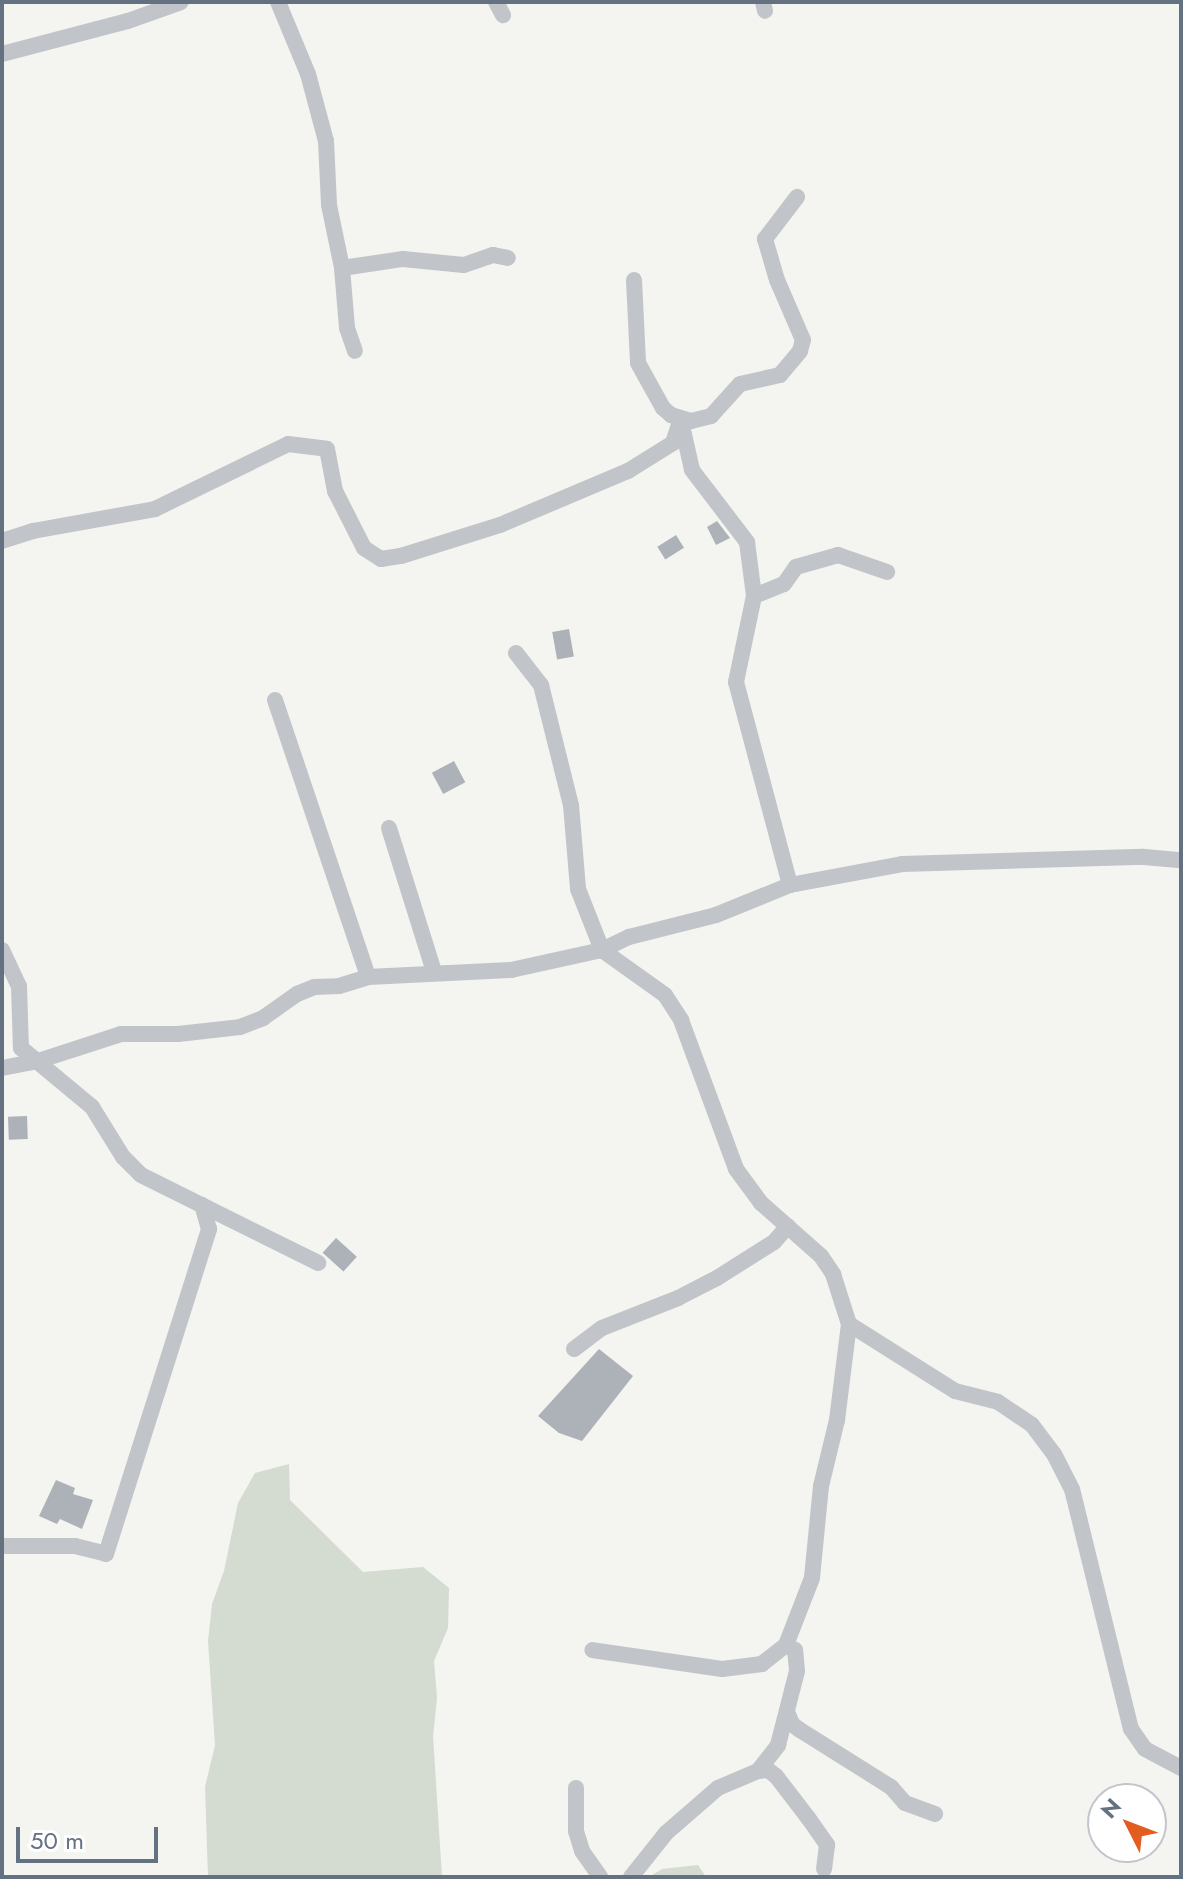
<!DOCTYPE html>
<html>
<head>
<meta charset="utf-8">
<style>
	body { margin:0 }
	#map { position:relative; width:1183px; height:1879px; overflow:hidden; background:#f4f4f0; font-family:Jost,sans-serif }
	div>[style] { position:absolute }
	.green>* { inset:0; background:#d4dbd1 }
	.building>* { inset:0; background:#acb2b8; transform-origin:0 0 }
	.minor>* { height:16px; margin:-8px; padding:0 8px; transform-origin:8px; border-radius:8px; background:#c1c4c8 }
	span { translate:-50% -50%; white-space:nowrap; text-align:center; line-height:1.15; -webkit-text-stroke:8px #fff; paint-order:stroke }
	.frame { position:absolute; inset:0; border:4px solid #637181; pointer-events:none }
	.north { position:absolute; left:1087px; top:1783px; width:80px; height:80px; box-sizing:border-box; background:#fff; border:2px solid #c1c6cd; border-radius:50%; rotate:312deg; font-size:22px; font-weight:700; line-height:32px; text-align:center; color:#637181 }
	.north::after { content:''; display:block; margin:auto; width:28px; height:36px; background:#e35d20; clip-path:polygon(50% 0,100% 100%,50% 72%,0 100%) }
	.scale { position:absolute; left:16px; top:1827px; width:142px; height:36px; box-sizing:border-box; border:4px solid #637181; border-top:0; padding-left:10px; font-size:24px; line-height:28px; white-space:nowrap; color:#637181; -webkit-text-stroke:6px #fff; paint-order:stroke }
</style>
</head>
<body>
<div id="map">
	<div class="green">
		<div style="clip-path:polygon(289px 1464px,290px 1500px,363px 1572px,423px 1567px,449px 1588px,448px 1628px,434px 1661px,437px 1698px,433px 1736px,442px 1877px,208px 1877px,205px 1787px,215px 1745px,208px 1641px,212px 1604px,224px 1571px,238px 1503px,255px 1473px)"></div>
		<div style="clip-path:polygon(698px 1865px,706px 1877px,649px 1877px,662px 1869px)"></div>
	</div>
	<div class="building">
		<div style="clip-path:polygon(717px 521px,730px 538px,716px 545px,707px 527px)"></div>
		<div style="left:676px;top:535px;width:15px;height:22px;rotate:58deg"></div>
		<div style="left:569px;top:629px;width:28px;height:17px;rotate:80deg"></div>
		<div style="left:454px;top:761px;width:24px;height:25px;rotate:62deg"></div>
		<div style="left:27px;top:1116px;width:23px;height:19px;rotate:88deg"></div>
		<div style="left:336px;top:1238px;width:28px;height:20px;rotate:42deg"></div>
		<div style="clip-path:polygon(599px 1349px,633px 1376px,582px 1441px,559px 1433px,538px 1416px)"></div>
		<div style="clip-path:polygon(56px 1480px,75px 1488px,73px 1494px,93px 1500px,82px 1529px,60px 1519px,57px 1524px,39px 1516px)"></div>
	</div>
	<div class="minor">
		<div style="left:278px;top:2px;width:78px;rotate:67.4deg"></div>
		<div style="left:308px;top:74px;width:69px;rotate:75deg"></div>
		<div style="left:326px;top:141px;width:64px;rotate:87.3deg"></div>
		<div style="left:329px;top:205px;width:64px;rotate:78.3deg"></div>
		<div style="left:342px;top:268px;width:60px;rotate:85.2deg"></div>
		<div style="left:347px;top:328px;width:24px;rotate:71deg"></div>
		<div style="left:496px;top:2px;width:15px;rotate:62deg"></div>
		<div style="left:763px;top:2px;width:9px;rotate:77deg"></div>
		<div style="left:2px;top:54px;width:130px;rotate:-14.7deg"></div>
		<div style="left:128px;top:21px;width:56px;rotate:-19.7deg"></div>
		<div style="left:342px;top:268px;width:62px;rotate:-8.4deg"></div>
		<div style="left:403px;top:259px;width:61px;rotate:5.6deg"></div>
		<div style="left:464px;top:265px;width:31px;rotate:-19deg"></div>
		<div style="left:493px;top:255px;width:15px;rotate:11deg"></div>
		<div style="left:634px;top:280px;width:83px;rotate:87.2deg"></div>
		<div style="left:638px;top:363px;width:51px;rotate:60.9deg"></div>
		<div style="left:663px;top:408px;width:11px;rotate:41deg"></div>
		<div style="left:671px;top:415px;width:21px;rotate:17deg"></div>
		<div style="left:691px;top:421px;width:21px;rotate:-14deg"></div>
		<div style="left:711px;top:416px;width:43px;rotate:-47.8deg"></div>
		<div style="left:740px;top:384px;width:41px;rotate:-12.7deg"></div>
		<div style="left:780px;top:375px;width:31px;rotate:-50deg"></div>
		<div style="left:800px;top:351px;width:11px;rotate:-75deg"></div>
		<div style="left:803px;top:340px;width:65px;rotate:-113.4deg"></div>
		<div style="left:777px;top:280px;width:43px;rotate:-106.3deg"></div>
		<div style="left:765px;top:239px;width:53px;rotate:-52.7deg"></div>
		<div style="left:681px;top:421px;width:50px;rotate:77.3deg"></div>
		<div style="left:692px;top:470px;width:91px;rotate:52.6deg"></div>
		<div style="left:747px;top:542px;width:54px;rotate:82.6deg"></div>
		<div style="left:754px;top:596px;width:88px;rotate:101.8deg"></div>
		<div style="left:736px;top:682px;width:210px;rotate:75.1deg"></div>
		<div style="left:2px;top:541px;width:33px;rotate:-18deg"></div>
		<div style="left:33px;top:531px;width:124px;rotate:-10.2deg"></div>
		<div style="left:155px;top:509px;width:148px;rotate:-26deg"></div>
		<div style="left:288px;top:444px;width:39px;rotate:7deg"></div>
		<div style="left:327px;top:449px;width:43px;rotate:79.2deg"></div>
		<div style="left:335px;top:491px;width:64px;rotate:63deg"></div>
		<div style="left:364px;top:548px;width:20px;rotate:33deg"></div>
		<div style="left:381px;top:559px;width:20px;rotate:-9deg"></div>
		<div style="left:401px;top:556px;width:104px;rotate:-17.4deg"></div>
		<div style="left:500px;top:525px;width:139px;rotate:-22.9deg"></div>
		<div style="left:628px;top:471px;width:53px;rotate:-31.9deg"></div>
		<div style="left:673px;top:443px;width:25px;rotate:-72deg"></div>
		<div style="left:754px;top:596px;width:32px;rotate:-22deg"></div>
		<div style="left:784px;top:584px;width:21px;rotate:-55deg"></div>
		<div style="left:796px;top:567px;width:44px;rotate:-15.9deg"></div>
		<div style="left:838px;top:555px;width:52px;rotate:19.1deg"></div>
		<div style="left:516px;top:653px;width:41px;rotate:52deg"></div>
		<div style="left:541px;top:685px;width:124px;rotate:76deg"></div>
		<div style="left:571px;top:805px;width:84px;rotate:85.2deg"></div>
		<div style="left:578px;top:889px;width:66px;rotate:68.5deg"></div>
		<div style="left:602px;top:950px;width:77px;rotate:35.5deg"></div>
		<div style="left:665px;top:995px;width:30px;rotate:57deg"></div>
		<div style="left:681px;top:1020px;width:159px;rotate:69.7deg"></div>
		<div style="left:736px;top:1169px;width:42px;rotate:53.7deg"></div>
		<div style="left:761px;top:1203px;width:80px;rotate:41.5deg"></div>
		<div style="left:821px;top:1256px;width:22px;rotate:56deg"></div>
		<div style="left:833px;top:1274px;width:52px;rotate:72.3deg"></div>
		<div style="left:849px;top:1324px;width:97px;rotate:97.1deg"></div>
		<div style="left:837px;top:1420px;width:68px;rotate:103.6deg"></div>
		<div style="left:821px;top:1486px;width:92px;rotate:95.6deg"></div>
		<div style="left:812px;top:1578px;width:72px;rotate:111.2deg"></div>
		<div style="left:786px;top:1645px;width:31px;rotate:142deg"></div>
		<div style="left:762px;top:1664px;width:40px;rotate:172.9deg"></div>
		<div style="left:722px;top:1669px;width:131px;rotate:-171.7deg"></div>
		<div style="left:275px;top:700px;width:292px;rotate:71.4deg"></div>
		<div style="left:389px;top:828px;width:151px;rotate:72.6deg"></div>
		<div style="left:2px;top:950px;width:40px;rotate:65deg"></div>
		<div style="left:19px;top:986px;width:62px;rotate:88.2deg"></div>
		<div style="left:21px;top:1048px;width:92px;rotate:39.7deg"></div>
		<div style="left:92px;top:1107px;width:59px;rotate:58.2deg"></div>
		<div style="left:123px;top:1157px;width:25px;rotate:45deg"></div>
		<div style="left:141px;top:1175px;width:198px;rotate:26.4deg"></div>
		<div style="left:2px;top:1068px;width:37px;rotate:-11deg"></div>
		<div style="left:38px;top:1061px;width:87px;rotate:-18deg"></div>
		<div style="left:121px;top:1034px;width:57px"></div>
		<div style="left:178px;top:1034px;width:62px;rotate:-6.4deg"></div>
		<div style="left:240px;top:1027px;width:25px;rotate:-21deg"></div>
		<div style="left:263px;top:1018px;width:42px;rotate:-35.2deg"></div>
		<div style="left:297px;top:994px;width:18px;rotate:-22deg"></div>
		<div style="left:314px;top:987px;width:25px;rotate:-2deg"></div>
		<div style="left:339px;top:986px;width:30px;rotate:-17deg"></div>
		<div style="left:368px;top:977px;width:143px;rotate:-2.8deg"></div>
		<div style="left:511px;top:970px;width:93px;rotate:-12.4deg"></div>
		<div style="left:602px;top:950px;width:30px;rotate:-26deg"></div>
		<div style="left:629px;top:937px;width:90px;rotate:-14.2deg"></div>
		<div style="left:716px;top:915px;width:80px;rotate:-22.1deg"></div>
		<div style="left:790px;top:885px;width:114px;rotate:-10.6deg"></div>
		<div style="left:902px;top:864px;width:242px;rotate:-1.7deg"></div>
		<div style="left:1144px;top:857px;width:37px;rotate:5deg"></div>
		<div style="left:849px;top:1324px;width:125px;rotate:32.3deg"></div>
		<div style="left:955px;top:1391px;width:44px;rotate:14.3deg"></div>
		<div style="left:998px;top:1402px;width:41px;rotate:34.1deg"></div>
		<div style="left:1032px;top:1425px;width:36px;rotate:53deg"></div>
		<div style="left:1054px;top:1454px;width:39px;rotate:63deg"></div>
		<div style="left:1072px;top:1489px;width:247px;rotate:76.2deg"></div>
		<div style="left:1131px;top:1729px;width:24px;rotate:55deg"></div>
		<div style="left:1145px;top:1749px;width:41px;rotate:27.8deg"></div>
		<div style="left:574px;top:1349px;width:35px;rotate:-37deg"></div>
		<div style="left:602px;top:1328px;width:82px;rotate:-21.5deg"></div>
		<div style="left:678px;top:1298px;width:44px;rotate:-27.1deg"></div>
		<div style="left:717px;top:1278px;width:67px;rotate:-32.3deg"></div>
		<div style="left:774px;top:1242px;width:21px;rotate:-49deg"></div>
		<div style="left:2px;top:1546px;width:73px"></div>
		<div style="left:75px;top:1546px;width:32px;rotate:14deg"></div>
		<div style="left:106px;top:1554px;width:341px;rotate:-72.4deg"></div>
		<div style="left:209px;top:1229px;width:25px;rotate:-106deg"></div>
		<div style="left:788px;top:1714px;width:11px;rotate:68deg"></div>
		<div style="left:792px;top:1724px;width:10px;rotate:37deg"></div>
		<div style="left:800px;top:1730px;width:107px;rotate:32.1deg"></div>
		<div style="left:891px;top:1787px;width:21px;rotate:49deg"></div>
		<div style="left:905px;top:1803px;width:32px;rotate:20deg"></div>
		<div style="left:758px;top:1771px;width:10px;rotate:-6deg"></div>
		<div style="left:768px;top:1770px;width:10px;rotate:37deg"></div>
		<div style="left:776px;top:1776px;width:54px;rotate:52.5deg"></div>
		<div style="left:809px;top:1819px;width:32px;rotate:55deg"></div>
		<div style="left:827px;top:1845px;width:24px;rotate:97deg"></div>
		<div style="left:576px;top:1788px;width:43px;rotate:90deg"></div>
		<div style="left:576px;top:1831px;width:21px;rotate:73deg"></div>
		<div style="left:582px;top:1851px;width:32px;rotate:55deg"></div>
		<div style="left:631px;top:1877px;width:56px;rotate:-51.5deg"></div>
		<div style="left:666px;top:1833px;width:69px;rotate:-40.9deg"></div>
		<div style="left:718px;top:1788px;width:43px;rotate:-23deg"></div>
		<div style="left:758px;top:1771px;width:33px;rotate:-52deg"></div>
		<div style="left:778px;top:1745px;width:76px;rotate:-75.6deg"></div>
		<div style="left:797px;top:1671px;width:21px;rotate:-95deg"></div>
		<div style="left:795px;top:1650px;width:10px;rotate:-151deg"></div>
	</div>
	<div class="frame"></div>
	<div class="north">N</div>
	<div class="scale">50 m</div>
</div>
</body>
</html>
